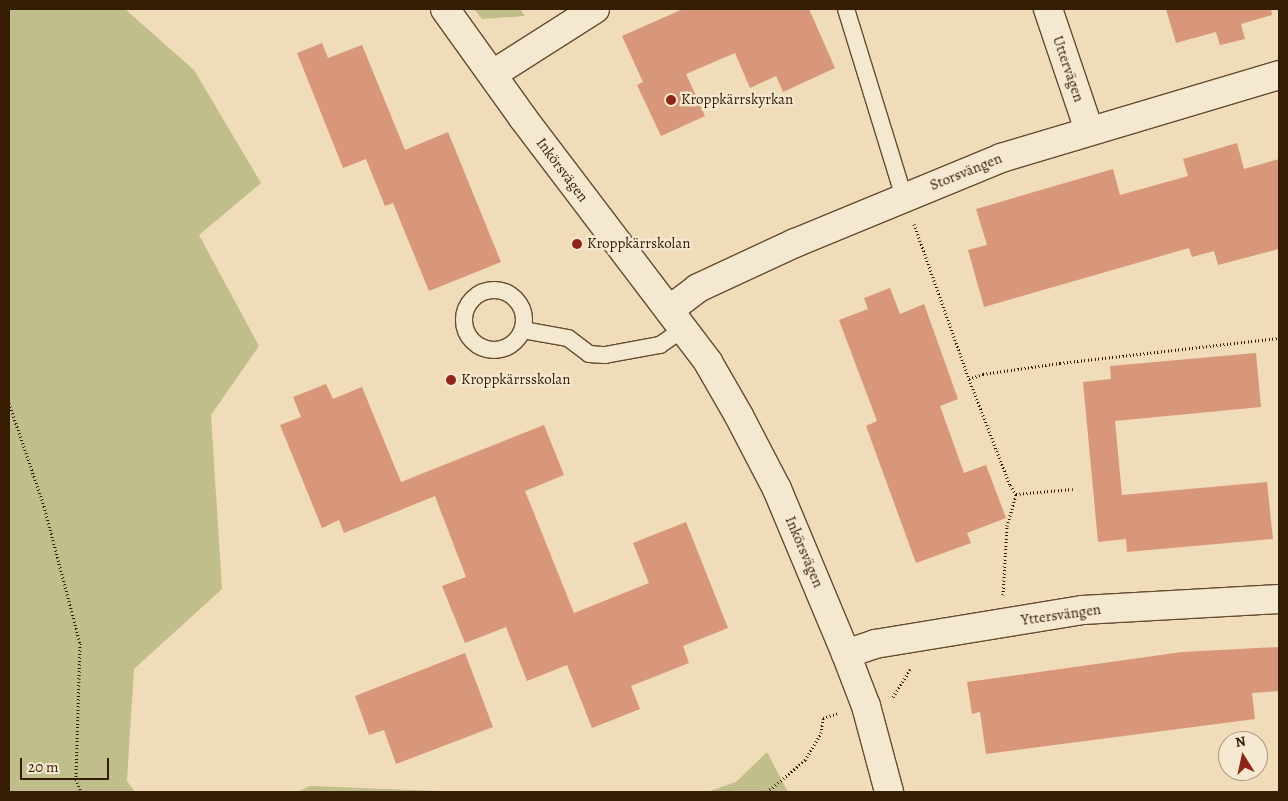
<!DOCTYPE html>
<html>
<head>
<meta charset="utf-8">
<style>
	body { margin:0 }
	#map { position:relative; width:1288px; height:801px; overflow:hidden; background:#f0dcb8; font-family:Alegreya,serif }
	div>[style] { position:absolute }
	.green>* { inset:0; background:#c0be8a }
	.building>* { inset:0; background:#d8967a }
	.path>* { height:3px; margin-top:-1.5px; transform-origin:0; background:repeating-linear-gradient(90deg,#361c02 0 1px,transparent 0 3.5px) }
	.roads { filter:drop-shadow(1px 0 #644c30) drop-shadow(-1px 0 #644c30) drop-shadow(0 1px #644c30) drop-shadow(0 -1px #644c30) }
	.lane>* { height:16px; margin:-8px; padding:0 8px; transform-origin:8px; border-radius:8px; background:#f5e8d1 }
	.lane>.ring { margin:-8px; padding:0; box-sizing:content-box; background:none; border:16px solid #f5e8d1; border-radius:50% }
	.street>* { height:28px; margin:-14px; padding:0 14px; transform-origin:14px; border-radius:14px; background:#f5e8d1 }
	.secondary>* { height:28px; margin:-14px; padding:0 14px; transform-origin:14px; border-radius:14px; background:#f5e8d1 }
	.dots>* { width:14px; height:14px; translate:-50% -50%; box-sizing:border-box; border:2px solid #f5e8d1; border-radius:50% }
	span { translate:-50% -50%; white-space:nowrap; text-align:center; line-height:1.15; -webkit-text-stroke:4.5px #f5e8d1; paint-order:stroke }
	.street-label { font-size:15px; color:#361c02 }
	.poi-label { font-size:15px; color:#361c02 }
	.left { translate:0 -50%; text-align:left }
	.frame { position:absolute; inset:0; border:10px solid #361c02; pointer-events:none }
	.north { position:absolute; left:1218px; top:731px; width:50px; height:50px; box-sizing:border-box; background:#f5e8d1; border:1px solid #a9967e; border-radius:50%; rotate:350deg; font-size:14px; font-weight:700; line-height:20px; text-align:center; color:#361c02 }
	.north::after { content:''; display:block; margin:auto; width:18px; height:22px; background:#8f2418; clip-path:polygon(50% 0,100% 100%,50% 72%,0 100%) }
	.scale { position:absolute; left:20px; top:758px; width:89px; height:22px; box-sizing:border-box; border:2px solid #361c02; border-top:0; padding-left:6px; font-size:15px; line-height:18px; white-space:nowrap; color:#361c02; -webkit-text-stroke:4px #f5e8d1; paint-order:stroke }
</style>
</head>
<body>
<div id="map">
	<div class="green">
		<div style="clip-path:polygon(9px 9px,125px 9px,194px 70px,261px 183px,199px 235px,259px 346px,211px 415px,222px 589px,134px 669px,127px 781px,135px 792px,9px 792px)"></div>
		<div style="clip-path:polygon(474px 9px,520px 9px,525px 16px,482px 19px)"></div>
		<div style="clip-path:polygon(767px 752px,788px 792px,707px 792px,736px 782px)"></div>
		<div style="clip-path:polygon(310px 786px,465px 792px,297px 792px)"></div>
	</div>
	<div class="building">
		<div style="clip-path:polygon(683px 9px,809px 9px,835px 68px,783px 92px,776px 76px,750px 88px,735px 53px,686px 74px,705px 116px,661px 136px,637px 85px,643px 82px,622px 36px)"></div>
		<div style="clip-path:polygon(1166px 9px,1271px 9px,1272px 15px,1241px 24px,1245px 39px,1220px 45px,1216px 32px,1176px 43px)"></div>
		<div style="clip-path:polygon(322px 43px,328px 58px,362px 45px,405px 150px,448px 132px,501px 262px,429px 291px,393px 203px,385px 206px,366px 159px,343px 168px,297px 53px)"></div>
		<div style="clip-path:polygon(1237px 143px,1244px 169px,1279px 159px,1279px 249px,1218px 265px,1214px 251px,1192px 257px,1189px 248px,984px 307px,968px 250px,987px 245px,976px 209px,1113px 169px,1120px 195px,1188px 176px,1183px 159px)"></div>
		<div style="clip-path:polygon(890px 288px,900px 314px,924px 304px,958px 399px,940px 406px,964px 473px,986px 465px,1006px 518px,967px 533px,971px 543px,916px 563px,866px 426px,877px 421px,839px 320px,868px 309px,864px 298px)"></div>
		<div style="clip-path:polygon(1256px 353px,1261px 407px,1115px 421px,1122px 495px,1267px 482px,1273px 539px,1127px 552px,1126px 539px,1098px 542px,1083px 382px,1111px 379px,1110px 366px)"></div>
		<div style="clip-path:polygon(326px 384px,333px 399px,362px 387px,401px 482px,544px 425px,564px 475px,525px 491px,574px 613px,649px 583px,633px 543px,686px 522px,728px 628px,683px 646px,689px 663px,631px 686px,640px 709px,592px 728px,567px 665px,527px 681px,506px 627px,465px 643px,442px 586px,466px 577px,435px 496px,344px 533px,339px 520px,322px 528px,280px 425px,301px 417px,293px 397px)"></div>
		<div style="clip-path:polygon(1279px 647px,1279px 691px,1252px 693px,1255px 719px,986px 754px,980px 712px,972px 714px,967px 682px,1182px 652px)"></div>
		<div style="clip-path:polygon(465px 653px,493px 727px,396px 764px,384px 730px,369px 735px,355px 696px)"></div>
	</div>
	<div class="path">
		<div style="left:914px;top:224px;width:164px;rotate:70.5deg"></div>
		<div style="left:969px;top:379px;width:15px;rotate:-20deg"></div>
		<div style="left:983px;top:374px;width:78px;rotate:-8.1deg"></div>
		<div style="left:1060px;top:363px;width:220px;rotate:-6.5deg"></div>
		<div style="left:969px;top:379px;width:114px;rotate:68.9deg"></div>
		<div style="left:1010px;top:485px;width:11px;rotate:56deg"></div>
		<div style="left:1016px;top:494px;width:57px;rotate:-5deg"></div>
		<div style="left:9px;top:403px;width:109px;rotate:71.2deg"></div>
		<div style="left:44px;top:506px;width:142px;rotate:75.3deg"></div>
		<div style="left:80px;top:643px;width:136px;rotate:91.7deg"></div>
		<div style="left:76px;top:779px;width:14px;rotate:69deg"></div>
		<div style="left:1003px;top:595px;width:69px;rotate:-86.7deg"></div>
		<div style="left:1007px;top:526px;width:33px;rotate:-74deg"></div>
		<div style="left:893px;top:697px;width:34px;rotate:-58deg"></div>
		<div style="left:767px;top:792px;width:50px;rotate:-40.1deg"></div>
		<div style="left:805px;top:760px;width:31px;rotate:-59deg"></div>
		<div style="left:821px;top:733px;width:15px;rotate:-82deg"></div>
		<div style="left:823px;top:718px;width:16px;rotate:-18deg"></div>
	</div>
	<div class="roads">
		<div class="lane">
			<div style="left:846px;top:9px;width:197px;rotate:72.9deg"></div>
			<div class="ring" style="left:464px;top:290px;width:44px;height:44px"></div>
			<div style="left:523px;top:330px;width:46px;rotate:10.1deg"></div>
			<div style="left:568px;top:338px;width:26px;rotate:37deg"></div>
			<div style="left:589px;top:354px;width:16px;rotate:4deg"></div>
			<div style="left:605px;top:355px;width:56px;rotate:-10.3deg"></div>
			<div style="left:660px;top:345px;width:28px;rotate:-35deg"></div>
		</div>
		<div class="street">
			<div style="left:1048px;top:9px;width:128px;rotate:71.3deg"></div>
			<div style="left:493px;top:74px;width:121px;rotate:-32.5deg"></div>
			<div style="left:669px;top:310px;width:36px;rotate:-37deg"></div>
			<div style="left:698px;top:288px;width:107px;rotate:-24.9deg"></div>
			<div style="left:795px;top:243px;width:223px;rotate:-22.4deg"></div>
			<div style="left:1001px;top:158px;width:290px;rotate:-16.6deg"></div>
			<div style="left:846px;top:654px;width:31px;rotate:-19deg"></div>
			<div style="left:875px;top:644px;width:211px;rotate:-9.3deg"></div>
			<div style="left:1083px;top:610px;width:196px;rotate:-3.2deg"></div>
		</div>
		<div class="secondary">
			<div style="left:445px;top:9px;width:134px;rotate:54.4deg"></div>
			<div style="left:523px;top:118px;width:306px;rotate:52.8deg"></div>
			<div style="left:708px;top:362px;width:62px;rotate:60.1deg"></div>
			<div style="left:739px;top:416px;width:82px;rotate:62.5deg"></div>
			<div style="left:777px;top:489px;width:179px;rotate:67.3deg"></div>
			<div style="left:846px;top:654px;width:56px;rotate:69deg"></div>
			<div style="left:866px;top:706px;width:89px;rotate:75deg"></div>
		</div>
	</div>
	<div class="dots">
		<div style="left:671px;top:100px;background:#8f2418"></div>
		<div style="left:577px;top:244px;background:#8f2418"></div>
		<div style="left:451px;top:380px;background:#8f2418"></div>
	</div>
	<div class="street-label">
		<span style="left:1068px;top:69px;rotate:71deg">Uttervägen</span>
		<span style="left:562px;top:170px;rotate:53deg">Inkörsvägen</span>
		<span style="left:966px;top:172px;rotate:-22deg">Storsvängen</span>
		<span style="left:804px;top:552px;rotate:67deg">Inkörsvägen</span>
		<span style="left:1061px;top:615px;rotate:-8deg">Yttersvängen</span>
	</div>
	<div class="poi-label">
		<span class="left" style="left:681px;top:100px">Kroppkärrskyrkan</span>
		<span class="left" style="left:587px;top:244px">Kroppkärrskolan</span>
		<span class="left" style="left:461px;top:380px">Kroppkärrsskolan</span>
	</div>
	<div class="frame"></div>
	<div class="north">N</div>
	<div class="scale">20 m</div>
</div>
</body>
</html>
